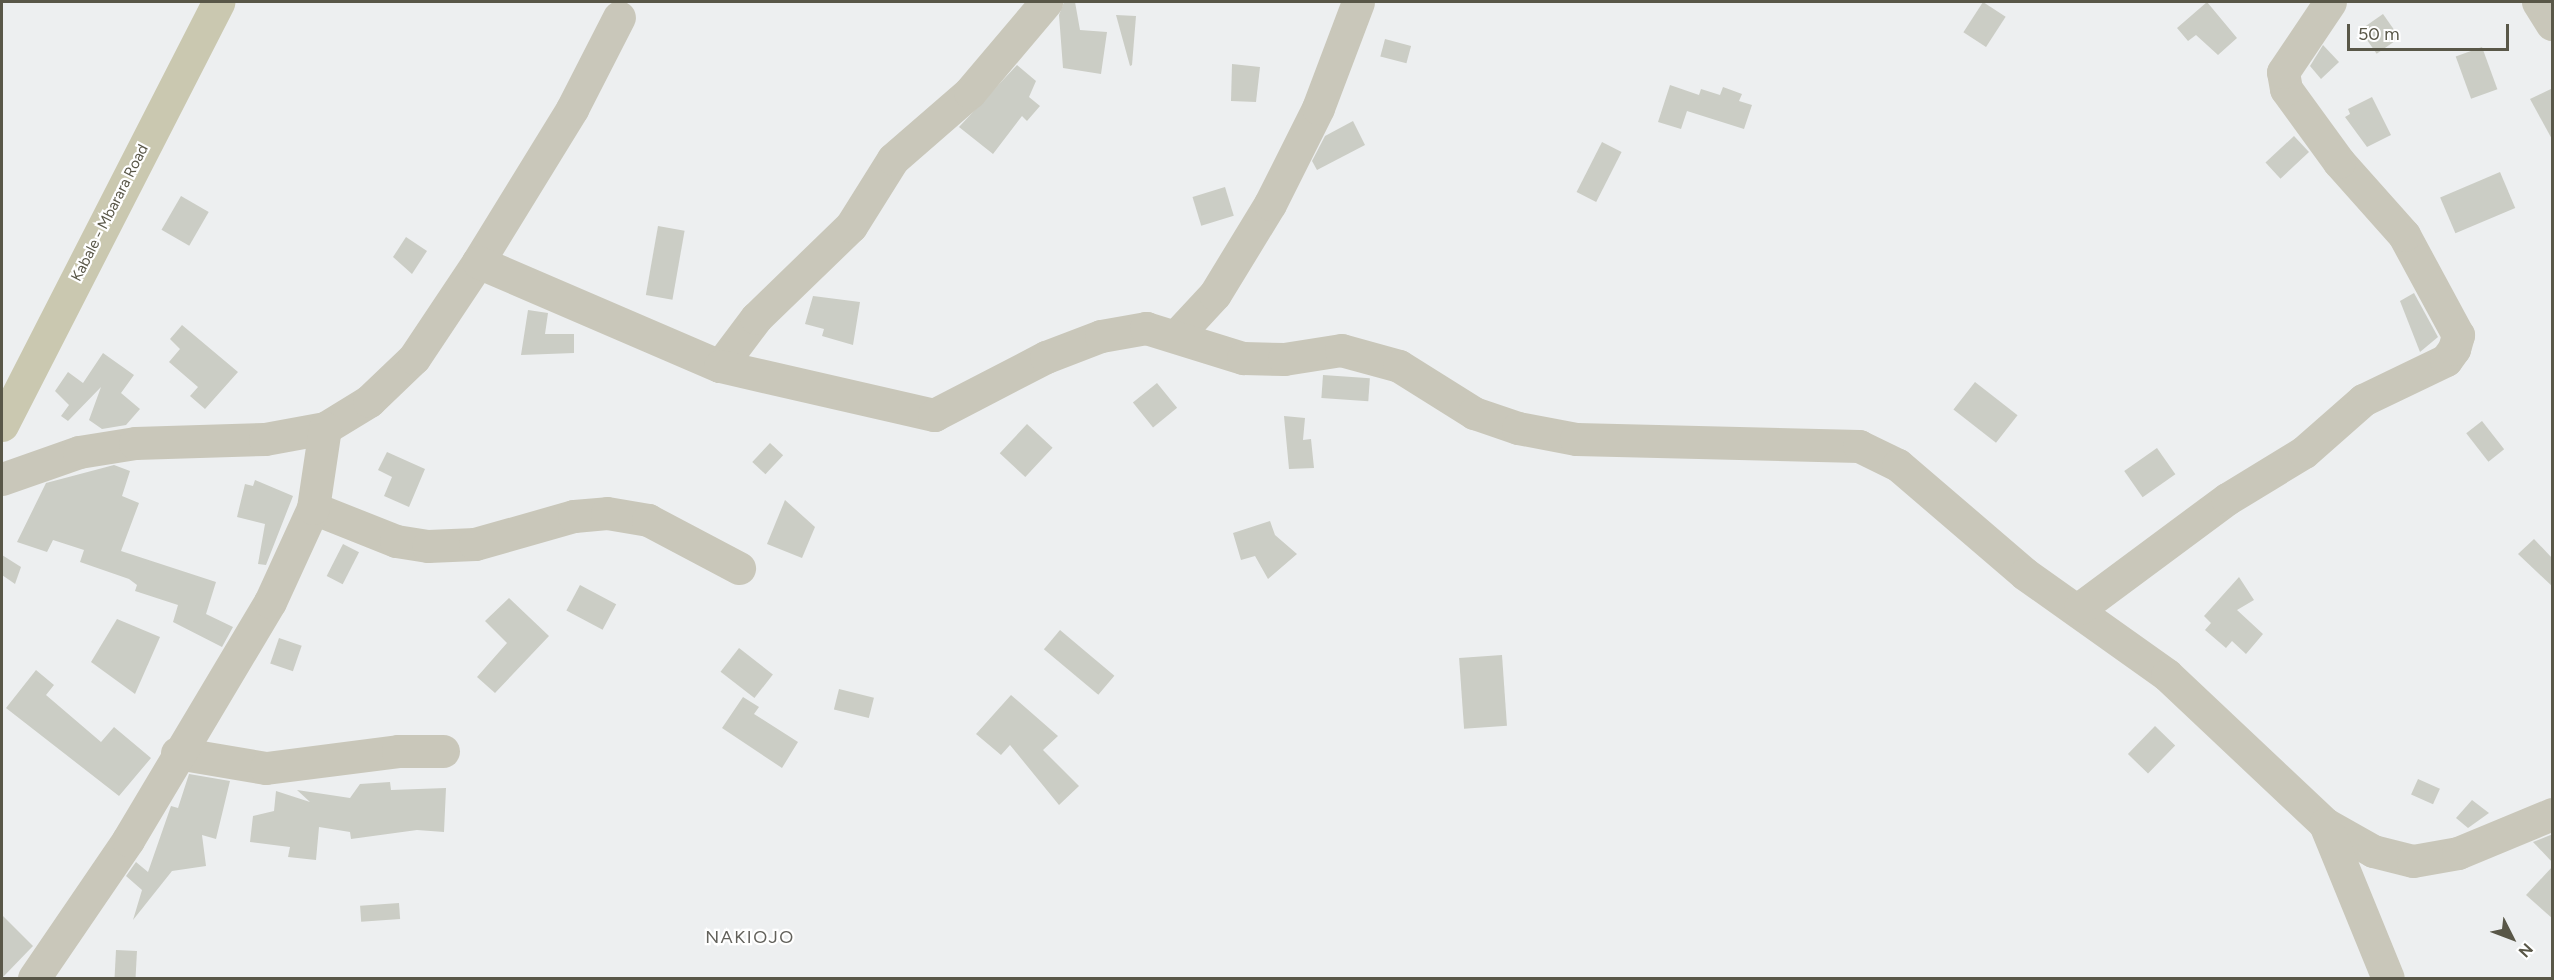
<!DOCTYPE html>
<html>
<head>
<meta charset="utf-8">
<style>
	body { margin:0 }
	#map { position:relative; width:2554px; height:980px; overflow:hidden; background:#edeff0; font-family:Figtree,sans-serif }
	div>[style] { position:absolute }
	.building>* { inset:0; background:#cbcdc5; transform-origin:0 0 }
	.minor>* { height:33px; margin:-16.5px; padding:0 16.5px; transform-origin:16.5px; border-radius:16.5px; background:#c9c7ba }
	.major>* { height:33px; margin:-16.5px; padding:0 16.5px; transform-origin:16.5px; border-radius:16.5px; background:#cac8b0 }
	span { translate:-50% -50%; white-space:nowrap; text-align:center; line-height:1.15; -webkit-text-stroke:4.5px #fff; paint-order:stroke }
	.street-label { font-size:15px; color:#595748 }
	.quarter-label { font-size:18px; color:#62615b; letter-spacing:1.5px }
	.frame { position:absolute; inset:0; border:3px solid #595748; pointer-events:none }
	.north { position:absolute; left:2482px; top:908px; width:60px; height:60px; -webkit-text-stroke:4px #fff; paint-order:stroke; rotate:132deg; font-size:16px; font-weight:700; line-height:24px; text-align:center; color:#595748 }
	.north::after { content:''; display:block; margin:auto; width:21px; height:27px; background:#595748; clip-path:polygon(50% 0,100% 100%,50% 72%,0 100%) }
	.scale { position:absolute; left:2347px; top:24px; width:162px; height:27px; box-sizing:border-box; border:3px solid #595748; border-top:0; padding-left:8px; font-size:18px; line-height:21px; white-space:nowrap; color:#595748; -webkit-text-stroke:4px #fff; paint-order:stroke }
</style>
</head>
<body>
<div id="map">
	<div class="building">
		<div style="clip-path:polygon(1064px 2px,1075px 2px,1080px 30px,1107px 32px,1101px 74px,1063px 68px,1059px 15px)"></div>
		<div style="left:1983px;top:2px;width:27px;height:36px;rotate:33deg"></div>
		<div style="clip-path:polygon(2207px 2px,2237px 38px,2218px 55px,2196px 35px,2188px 41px,2177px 28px)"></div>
		<div style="left:2383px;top:14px;width:29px;height:28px;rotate:55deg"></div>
		<div style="clip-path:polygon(1116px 15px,1136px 16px,1132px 65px,1130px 66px)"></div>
		<div style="left:1385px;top:39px;width:27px;height:18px;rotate:15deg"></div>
		<div style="clip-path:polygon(2323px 45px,2339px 62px,2321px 79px,2310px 66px)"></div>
		<div style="left:2482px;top:47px;width:45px;height:28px;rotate:70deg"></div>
		<div style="clip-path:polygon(1232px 64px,1260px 67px,1256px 102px,1231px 101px)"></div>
		<div style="clip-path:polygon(1017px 65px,1036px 81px,1029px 97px,1040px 106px,1027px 121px,1022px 116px,993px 154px,959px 127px)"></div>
		<div style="clip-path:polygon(1670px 85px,1699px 95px,1701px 89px,1720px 95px,1723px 87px,1742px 94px,1739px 101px,1752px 105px,1744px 129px,1687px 111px,1681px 129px,1658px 122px)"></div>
		<div style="clip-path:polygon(2553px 88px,2553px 141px,2530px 99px)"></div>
		<div style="clip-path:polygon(2372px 97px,2391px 135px,2367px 147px,2345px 117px,2350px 114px,2348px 109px)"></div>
		<div style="clip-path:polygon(1353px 121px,1365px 145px,1317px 170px,1312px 161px,1325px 136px)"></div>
		<div style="left:2294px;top:136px;width:22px;height:39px;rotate:47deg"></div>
		<div style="left:1602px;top:142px;width:22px;height:56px;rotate:27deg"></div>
		<div style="left:2500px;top:172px;width:39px;height:65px;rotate:67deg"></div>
		<div style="left:1225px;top:187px;width:30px;height:34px;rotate:73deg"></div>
		<div style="left:181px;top:196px;width:32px;height:39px;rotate:30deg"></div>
		<div style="left:658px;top:226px;width:27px;height:70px;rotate:10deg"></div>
		<div style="clip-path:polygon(406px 237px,427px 251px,412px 274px,393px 257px)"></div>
		<div style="clip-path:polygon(2414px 293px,2438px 337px,2420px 352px,2400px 301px)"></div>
		<div style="clip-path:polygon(813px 296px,860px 302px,853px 345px,822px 336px,824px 329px,805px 324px)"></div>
		<div style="clip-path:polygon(528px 310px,548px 313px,545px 334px,574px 334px,574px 353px,521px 355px)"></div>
		<div style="clip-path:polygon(182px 325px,238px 372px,205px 409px,190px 396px,198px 387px,169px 362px,180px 349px,170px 339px)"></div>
		<div style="clip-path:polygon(103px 353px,134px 375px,121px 393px,140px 409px,126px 425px,102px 429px,89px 420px,101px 387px,68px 421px,61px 416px,69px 405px,55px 391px,68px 372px,83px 383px)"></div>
		<div style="left:1323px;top:375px;width:47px;height:23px;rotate:4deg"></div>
		<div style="left:1975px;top:382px;width:54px;height:35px;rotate:38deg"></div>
		<div style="left:1157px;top:383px;width:32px;height:31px;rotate:51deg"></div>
		<div style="clip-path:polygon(1284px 416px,1305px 418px,1303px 440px,1311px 439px,1314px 468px,1289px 469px)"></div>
		<div style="left:2482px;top:421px;width:36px;height:20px;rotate:52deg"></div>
		<div style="left:1027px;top:424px;width:35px;height:40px;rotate:43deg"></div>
		<div style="left:770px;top:443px;width:18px;height:26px;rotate:43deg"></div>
		<div style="left:2157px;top:448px;width:32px;height:40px;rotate:55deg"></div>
		<div style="clip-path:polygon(387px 452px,425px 469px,409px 507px,384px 496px,392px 477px,378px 470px)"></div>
		<div style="clip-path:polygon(114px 465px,130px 471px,122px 496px,139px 503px,121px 551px,216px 582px,206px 614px,233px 627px,222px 647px,173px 622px,178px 605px,135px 591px,137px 585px,129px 579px,80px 562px,84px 550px,53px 540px,47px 552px,17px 542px,46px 483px)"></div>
		<div style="clip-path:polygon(255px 480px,293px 496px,266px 565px,258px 564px,265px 524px,237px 517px,245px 484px,253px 486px)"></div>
		<div style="clip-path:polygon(785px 500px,815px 527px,802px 558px,767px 544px)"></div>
		<div style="clip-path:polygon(1270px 521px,1275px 535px,1297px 554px,1268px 579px,1255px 556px,1241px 560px,1233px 533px)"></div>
		<div style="clip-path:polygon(2534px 539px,2553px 559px,2553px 587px,2518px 554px)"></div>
		<div style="left:343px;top:544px;width:18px;height:36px;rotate:27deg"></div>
		<div style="clip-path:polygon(2px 555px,21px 567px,15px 584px,2px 575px)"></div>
		<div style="clip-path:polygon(2239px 577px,2254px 600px,2237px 610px,2263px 634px,2246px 654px,2232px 641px,2226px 648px,2205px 630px,2211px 623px,2204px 616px)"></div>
		<div style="left:580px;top:585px;width:41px;height:29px;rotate:28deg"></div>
		<div style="clip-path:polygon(509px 598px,549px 636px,495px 693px,477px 677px,507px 643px,485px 621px)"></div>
		<div style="clip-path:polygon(117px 619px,160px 637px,135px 694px,91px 662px)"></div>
		<div style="left:1060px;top:630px;width:71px;height:25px;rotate:40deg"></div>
		<div style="left:279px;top:638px;width:24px;height:27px;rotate:19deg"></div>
		<div style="left:739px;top:648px;width:43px;height:30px;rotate:38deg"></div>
		<div style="left:1502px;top:655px;width:71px;height:43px;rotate:86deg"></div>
		<div style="clip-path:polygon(36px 670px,54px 685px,46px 695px,101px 742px,114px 727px,151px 758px,119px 796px,6px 708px)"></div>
		<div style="left:839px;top:689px;width:36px;height:21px;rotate:14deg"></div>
		<div style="clip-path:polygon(1011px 695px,1058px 736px,1043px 750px,1079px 786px,1059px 805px,1010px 745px,1001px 755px,976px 734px)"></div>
		<div style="clip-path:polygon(743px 697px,759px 707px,754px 714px,798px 742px,782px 768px,722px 728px)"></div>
		<div style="left:2155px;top:726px;width:28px;height:39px;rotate:44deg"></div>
		<div style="clip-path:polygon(189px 774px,230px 781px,216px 839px,202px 835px,206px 866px,172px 871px,133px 920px,142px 890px,126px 876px,136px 862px,148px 872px,171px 806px,178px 808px)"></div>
		<div style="left:2418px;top:779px;width:24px;height:17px;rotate:24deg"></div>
		<div style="clip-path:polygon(390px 782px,391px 790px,446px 788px,444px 832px,417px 830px,351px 839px,350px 832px,319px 827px,316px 860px,288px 857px,290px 847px,250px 842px,253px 816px,274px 811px,276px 791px,310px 802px,297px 790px,350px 798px,360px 784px)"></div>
		<div style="clip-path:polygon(2472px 800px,2489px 813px,2468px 828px,2456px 818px)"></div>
		<div style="clip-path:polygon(2553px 834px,2553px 863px,2533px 842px)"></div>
		<div style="clip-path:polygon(2553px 866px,2553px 919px,2526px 895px)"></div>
		<div style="left:399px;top:903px;width:16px;height:39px;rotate:86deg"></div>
		<div style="clip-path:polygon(2px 915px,33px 946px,2px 978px)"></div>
		<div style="left:116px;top:950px;width:21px;height:28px;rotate:3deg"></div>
	</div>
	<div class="minor">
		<div style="left:2538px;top:2px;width:26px;rotate:58deg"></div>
		<div style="left:478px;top:262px;width:180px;rotate:-58.4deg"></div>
		<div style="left:572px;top:109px;width:103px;rotate:-62.9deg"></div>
		<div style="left:1178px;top:334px;width:54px;rotate:-47.2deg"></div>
		<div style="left:1215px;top:294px;width:105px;rotate:-58.6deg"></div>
		<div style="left:1270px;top:204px;width:107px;rotate:-63.4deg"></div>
		<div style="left:1318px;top:108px;width:113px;rotate:-69.3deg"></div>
		<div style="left:720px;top:366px;width:60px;rotate:-53.1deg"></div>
		<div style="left:756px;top:318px;width:132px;rotate:-44.1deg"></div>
		<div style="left:851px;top:226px;width:79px;rotate:-57.9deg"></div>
		<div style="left:893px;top:159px;width:102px;rotate:-41deg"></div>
		<div style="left:970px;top:92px;width:118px;rotate:-49.8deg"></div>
		<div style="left:2px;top:479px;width:82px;rotate:-19.3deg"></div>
		<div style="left:79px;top:452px;width:57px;rotate:-9.1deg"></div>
		<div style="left:135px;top:443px;width:130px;rotate:-1.8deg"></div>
		<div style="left:265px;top:439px;width:61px;rotate:-10.4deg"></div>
		<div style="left:325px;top:428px;width:52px;rotate:-31.5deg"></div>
		<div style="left:369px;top:401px;width:62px;rotate:-43.7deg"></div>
		<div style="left:414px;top:358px;width:115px;rotate:-56.3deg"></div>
		<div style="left:478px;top:262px;width:263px;rotate:23.3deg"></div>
		<div style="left:720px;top:366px;width:220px;rotate:12.9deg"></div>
		<div style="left:934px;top:415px;width:126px;rotate:-27.4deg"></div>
		<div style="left:1046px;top:357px;width:59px;rotate:-20.9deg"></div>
		<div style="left:1101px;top:336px;width:46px;rotate:-10.1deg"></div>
		<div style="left:1146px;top:328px;width:102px;rotate:17.2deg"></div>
		<div style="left:1243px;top:358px;width:41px;rotate:1.4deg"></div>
		<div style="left:1284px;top:359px;width:58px;rotate:-9deg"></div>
		<div style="left:1341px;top:350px;width:60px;rotate:15.4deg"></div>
		<div style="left:1399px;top:366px;width:89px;rotate:32.1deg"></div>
		<div style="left:1474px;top:413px;width:46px;rotate:18.8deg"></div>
		<div style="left:1518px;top:428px;width:59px;rotate:10.7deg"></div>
		<div style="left:1576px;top:439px;width:283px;rotate:1.4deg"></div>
		<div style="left:1859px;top:446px;width:43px;rotate:26deg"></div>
		<div style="left:1898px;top:465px;width:167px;rotate:40.6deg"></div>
		<div style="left:2025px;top:574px;width:174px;rotate:35.4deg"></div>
		<div style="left:2167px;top:675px;width:217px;rotate:43.3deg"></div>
		<div style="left:2325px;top:824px;width:55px;rotate:29.4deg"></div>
		<div style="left:2373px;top:851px;width:41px;rotate:14deg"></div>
		<div style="left:2413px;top:861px;width:46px;rotate:-10.1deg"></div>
		<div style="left:2458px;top:853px;width:102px;rotate:-22.5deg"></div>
		<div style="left:313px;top:508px;width:89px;rotate:21.7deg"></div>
		<div style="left:396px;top:541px;width:32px;rotate:9deg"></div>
		<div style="left:428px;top:546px;width:47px;rotate:-2.4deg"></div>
		<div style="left:475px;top:544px;width:103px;rotate:-15.8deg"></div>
		<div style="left:574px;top:516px;width:33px;rotate:-5deg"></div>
		<div style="left:607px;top:513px;width:42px;rotate:9.7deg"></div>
		<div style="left:648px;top:520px;width:103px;rotate:27.8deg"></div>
		<div style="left:2080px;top:608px;width:183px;rotate:-36.6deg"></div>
		<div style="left:2227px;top:499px;width:90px;rotate:-31.4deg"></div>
		<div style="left:2304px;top:452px;width:79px;rotate:-41.4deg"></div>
		<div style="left:2363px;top:400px;width:92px;rotate:-25.7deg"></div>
		<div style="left:2446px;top:360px;width:14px;rotate:-54deg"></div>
		<div style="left:2454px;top:349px;width:15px;rotate:-74deg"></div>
		<div style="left:2458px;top:335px;width:114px;rotate:-118.4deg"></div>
		<div style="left:2404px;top:235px;width:98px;rotate:-131.7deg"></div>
		<div style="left:2339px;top:162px;width:90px;rotate:-126deg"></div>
		<div style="left:2286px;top:89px;width:17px;rotate:-100deg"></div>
		<div style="left:2283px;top:72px;width:84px;rotate:-56.1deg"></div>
		<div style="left:177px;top:753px;width:90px;rotate:9.6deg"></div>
		<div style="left:266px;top:768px;width:133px;rotate:-7.3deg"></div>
		<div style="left:398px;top:751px;width:45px"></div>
		<div style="left:2325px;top:824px;width:166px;rotate:67.8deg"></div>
		<div style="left:34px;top:978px;width:167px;rotate:-55.7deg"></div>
		<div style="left:128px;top:840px;width:277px;rotate:-59.2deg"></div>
		<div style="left:270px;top:602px;width:103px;rotate:-65.4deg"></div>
		<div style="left:313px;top:508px;width:81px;rotate:-81.5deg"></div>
	</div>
	<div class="major">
		<div style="left:2px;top:425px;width:475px;rotate:-62.9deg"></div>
	</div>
	<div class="street-label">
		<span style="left:110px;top:213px;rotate:-63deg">Kabale - Mbarara Road</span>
	</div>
	<div class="quarter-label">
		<span style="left:750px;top:937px">NAKIOJO</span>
	</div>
	<div class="frame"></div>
	<div class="north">N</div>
	<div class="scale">50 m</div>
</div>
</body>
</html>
